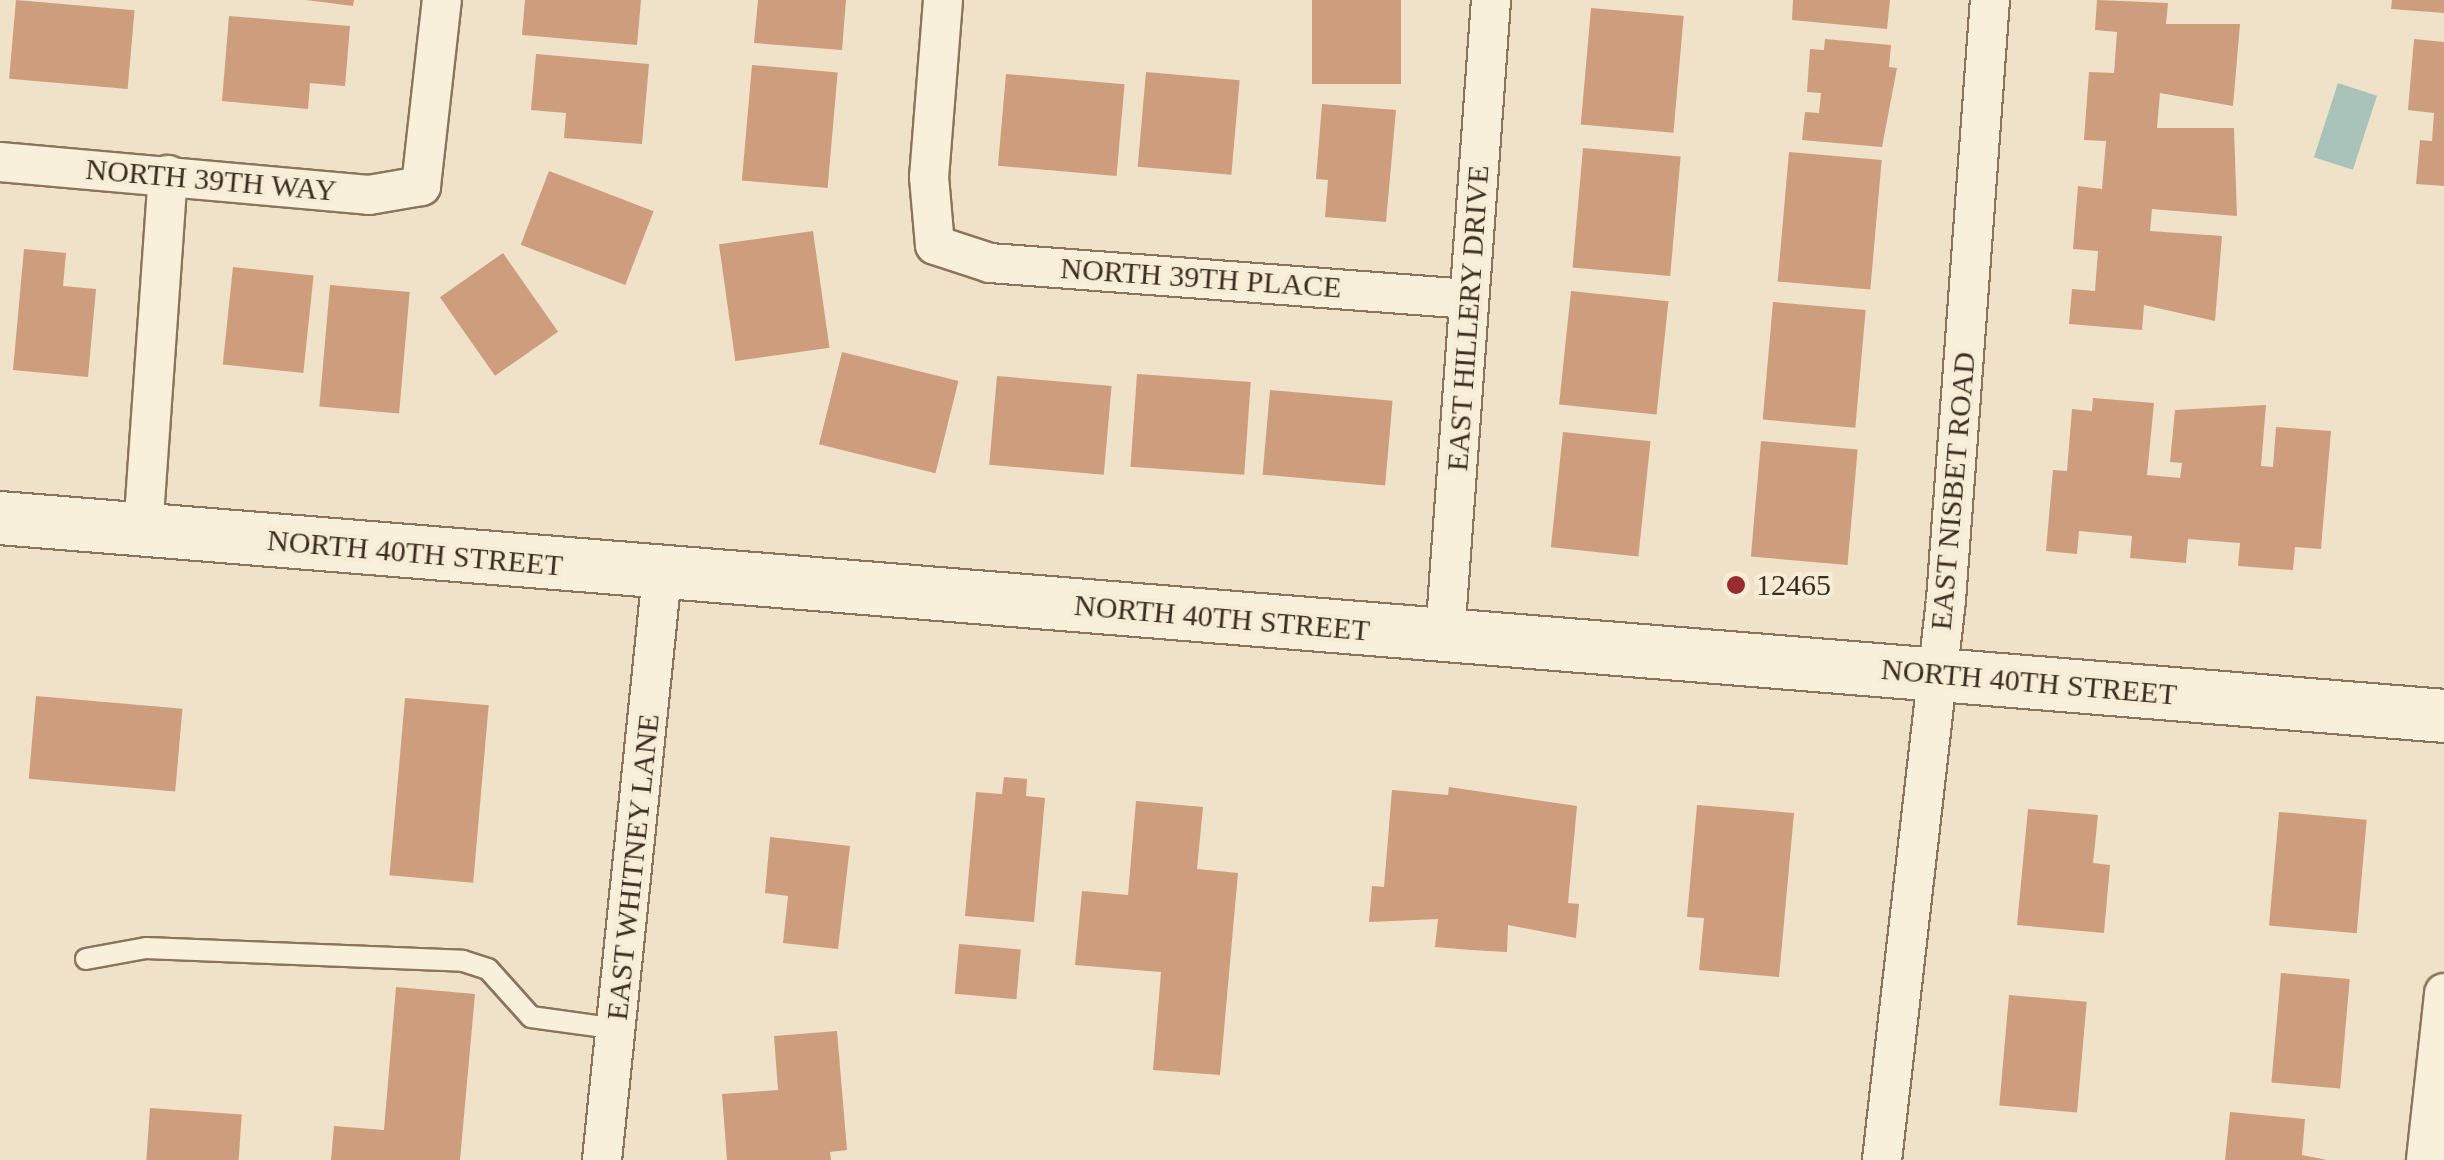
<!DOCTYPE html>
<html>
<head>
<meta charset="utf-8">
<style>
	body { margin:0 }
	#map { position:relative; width:2444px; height:1160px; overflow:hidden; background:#efe2c8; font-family:Georgia,serif }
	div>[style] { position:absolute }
	.water>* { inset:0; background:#a9c3bb; transform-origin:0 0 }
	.building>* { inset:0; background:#cd9d7e; transform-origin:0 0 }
	.roads { filter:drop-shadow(2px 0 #8b745c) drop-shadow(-2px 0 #8b745c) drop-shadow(0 2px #8b745c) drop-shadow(0 -2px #8b745c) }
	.service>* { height:20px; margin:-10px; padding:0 10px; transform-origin:10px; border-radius:10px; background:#f9f0db }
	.minor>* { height:38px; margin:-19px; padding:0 19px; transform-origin:19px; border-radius:19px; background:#f9f0db }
	.secondary>* { height:52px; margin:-26px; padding:0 26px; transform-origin:26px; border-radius:26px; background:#f9f0db }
	.dots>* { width:28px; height:28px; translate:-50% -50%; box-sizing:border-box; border:5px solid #f6edd7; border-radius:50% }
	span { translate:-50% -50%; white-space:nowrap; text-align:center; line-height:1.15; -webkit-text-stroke:8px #f6edd7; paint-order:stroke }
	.street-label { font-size:30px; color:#3b2d20 }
	.poi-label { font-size:30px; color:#3b2d20 }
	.left { translate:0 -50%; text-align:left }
</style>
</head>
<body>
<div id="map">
	<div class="water">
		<div style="left:2338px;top:83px;width:41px;height:78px;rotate:18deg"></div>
	</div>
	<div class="building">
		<div style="left:16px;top:0;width:119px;height:79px;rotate:5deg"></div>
		<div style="clip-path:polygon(306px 0,354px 0,353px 6px)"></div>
		<div style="clip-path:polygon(525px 0,641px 0,637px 45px,522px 35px)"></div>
		<div style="clip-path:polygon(758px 0,846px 0,842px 50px,754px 43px)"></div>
		<div style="left:1312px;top:0;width:89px;height:84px"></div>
		<div style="clip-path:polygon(1793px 0,1890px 0,1887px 29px,1792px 20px)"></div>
		<div style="clip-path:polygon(2097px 0,2168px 3px,2166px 24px,2240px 24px,2233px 106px,2160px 93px,2157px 128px,2234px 128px,2237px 216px,2152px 209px,2150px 231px,2222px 236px,2215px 321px,2144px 305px,2142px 330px,2069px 324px,2072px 289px,2095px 291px,2098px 251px,2073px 249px,2078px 186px,2102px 189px,2106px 141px,2084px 140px,2089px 72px,2114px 73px,2117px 32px,2095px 30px)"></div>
		<div style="clip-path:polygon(2392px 0,2444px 0,2444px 13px,2391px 9px)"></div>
		<div style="left:1591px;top:8px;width:93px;height:117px;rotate:5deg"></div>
		<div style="clip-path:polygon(229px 16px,350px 26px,345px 86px,310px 83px,308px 109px,222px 101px)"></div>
		<div style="clip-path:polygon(1825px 39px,1891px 45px,1889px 67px,1897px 68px,1882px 147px,1802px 140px,1805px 112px,1819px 113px,1821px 93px,1807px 92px,1810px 49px,1824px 50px)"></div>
		<div style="clip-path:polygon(2414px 39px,2444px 42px,2444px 186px,2416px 184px,2420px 140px,2432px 141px,2434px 113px,2408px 110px)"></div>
		<div style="clip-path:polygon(536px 54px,649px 64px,642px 144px,564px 138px,566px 113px,531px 110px)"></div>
		<div style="left:752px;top:65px;width:86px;height:116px;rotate:5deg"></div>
		<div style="left:1146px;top:72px;width:94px;height:95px;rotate:5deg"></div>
		<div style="left:1006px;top:74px;width:119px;height:92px;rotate:5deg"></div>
		<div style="clip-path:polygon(1322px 104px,1396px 110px,1386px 222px,1325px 217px,1328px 180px,1316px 179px)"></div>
		<div style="left:1583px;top:148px;width:98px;height:120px;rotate:5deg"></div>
		<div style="left:1789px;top:152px;width:93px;height:130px;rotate:5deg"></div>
		<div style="left:549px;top:171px;width:112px;height:79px;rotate:21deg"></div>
		<div style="left:813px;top:231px;width:118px;height:95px;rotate:82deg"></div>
		<div style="clip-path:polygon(24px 249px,66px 253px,63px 286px,96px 289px,88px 377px,13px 370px)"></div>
		<div style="left:503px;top:253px;width:96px;height:77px;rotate:55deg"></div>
		<div style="left:233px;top:267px;width:81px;height:98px;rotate:6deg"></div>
		<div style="left:330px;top:285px;width:80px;height:122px;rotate:5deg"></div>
		<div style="left:1571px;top:291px;width:98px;height:114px;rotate:6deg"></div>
		<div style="left:1773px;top:302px;width:93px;height:118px;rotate:5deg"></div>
		<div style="left:842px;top:352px;width:120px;height:95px;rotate:14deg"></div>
		<div style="left:1137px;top:374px;width:114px;height:93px;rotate:4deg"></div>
		<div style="left:997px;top:376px;width:115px;height:89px;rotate:5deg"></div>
		<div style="left:1270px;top:390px;width:123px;height:85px;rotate:5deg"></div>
		<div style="clip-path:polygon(2093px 398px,2154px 403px,2147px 475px,2180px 478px,2182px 463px,2170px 462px,2175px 410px,2266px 405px,2261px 466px,2273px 467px,2276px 427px,2331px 431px,2321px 549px,2295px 547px,2293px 570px,2238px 566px,2240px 543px,2188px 539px,2186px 563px,2130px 558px,2132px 536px,2079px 531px,2077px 554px,2046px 551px,2053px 470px,2067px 471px,2072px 409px,2092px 411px)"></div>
		<div style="left:1563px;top:432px;width:88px;height:116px;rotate:6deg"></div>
		<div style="left:1761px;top:441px;width:97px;height:116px;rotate:5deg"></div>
		<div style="left:36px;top:696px;width:147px;height:83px;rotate:5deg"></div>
		<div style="left:405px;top:698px;width:84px;height:178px;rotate:5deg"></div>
		<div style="clip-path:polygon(1004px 777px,1027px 779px,1026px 796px,1045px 798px,1034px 922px,965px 916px,976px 792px,1002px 794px)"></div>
		<div style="clip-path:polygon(1449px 787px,1577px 806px,1568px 903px,1579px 904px,1576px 938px,1508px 925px,1507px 952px,1471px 950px,1435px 947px,1438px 919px,1369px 922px,1372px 886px,1384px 887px,1392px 790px,1448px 795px)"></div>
		<div style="clip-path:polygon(1136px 801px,1203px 807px,1197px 869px,1238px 873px,1220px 1075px,1153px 1070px,1161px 972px,1075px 965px,1082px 891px,1128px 895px)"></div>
		<div style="clip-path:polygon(1697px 805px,1794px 813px,1779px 977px,1699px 970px,1704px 918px,1687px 917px)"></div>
		<div style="clip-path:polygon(2028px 809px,2098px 815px,2093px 863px,2110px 865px,2104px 933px,2017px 925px)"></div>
		<div style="left:2279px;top:812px;width:88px;height:114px;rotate:5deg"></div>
		<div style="clip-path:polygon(770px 837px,850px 846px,838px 949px,783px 943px,788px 896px,765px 893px)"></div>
		<div style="left:959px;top:944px;width:62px;height:50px;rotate:5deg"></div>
		<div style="left:2281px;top:973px;width:69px;height:110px;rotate:5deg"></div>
		<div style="clip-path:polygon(396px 987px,475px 994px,460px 1160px,331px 1160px,334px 1126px,384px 1130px)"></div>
		<div style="left:2009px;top:995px;width:78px;height:111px;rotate:5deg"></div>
		<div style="clip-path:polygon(837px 1031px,847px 1150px,830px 1152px,831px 1160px,727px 1160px,722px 1094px,778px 1090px,774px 1036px)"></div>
		<div style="left:150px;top:1108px;width:92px;height:52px;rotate:4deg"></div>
		<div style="clip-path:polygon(2230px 1112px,2305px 1119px,2302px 1155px,2327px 1160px,2225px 1160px)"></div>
	</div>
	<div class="roads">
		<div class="service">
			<div style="left:86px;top:959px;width:61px;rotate:-10.4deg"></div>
			<div style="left:146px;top:948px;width:317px;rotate:2.3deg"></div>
			<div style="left:463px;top:961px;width:26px;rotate:18deg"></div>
			<div style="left:488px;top:969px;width:64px;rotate:48.1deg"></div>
			<div style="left:531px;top:1017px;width:87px;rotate:7.9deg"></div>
		</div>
		<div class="minor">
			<div style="left:943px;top:0;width:178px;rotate:94.5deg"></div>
			<div style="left:929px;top:177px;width:68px;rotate:85deg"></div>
			<div style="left:935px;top:245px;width:58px;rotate:18.1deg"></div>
			<div style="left:990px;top:263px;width:480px;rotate:4.3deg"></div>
			<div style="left:0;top:162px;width:370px;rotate:5.1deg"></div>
			<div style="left:369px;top:195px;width:53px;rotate:-9.8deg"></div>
			<div style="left:421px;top:186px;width:187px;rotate:-83.6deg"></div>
			<div style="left:143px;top:531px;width:357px;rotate:-86deg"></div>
			<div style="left:1445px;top:636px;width:638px;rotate:-85.86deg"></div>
			<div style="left:602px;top:1160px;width:589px;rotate:-84.15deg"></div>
			<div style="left:1882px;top:1160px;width:564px;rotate:-83.48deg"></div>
			<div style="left:1946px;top:600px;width:602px;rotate:-85.81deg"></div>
			<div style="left:2426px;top:1160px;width:168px;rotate:-83.8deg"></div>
		</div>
		<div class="secondary">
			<div style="left:0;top:518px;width:2452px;rotate:4.63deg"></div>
		</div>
	</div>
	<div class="dots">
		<div style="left:1736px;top:585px;background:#9a2c2f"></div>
	</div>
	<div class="street-label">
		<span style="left:211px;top:180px;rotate:5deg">NORTH 39TH WAY</span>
		<span style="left:1201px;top:278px;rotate:4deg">NORTH 39TH PLACE</span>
		<span style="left:1468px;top:318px;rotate:-86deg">EAST HILLERY DRIVE</span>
		<span style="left:1953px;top:491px;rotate:-85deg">EAST NISBET ROAD</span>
		<span style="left:415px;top:553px;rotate:5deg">NORTH 40TH STREET</span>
		<span style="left:1222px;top:618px;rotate:5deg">NORTH 40TH STREET</span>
		<span style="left:2029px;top:682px;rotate:5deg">NORTH 40TH STREET</span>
		<span style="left:633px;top:867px;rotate:-84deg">EAST WHITNEY LANE</span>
	</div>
	<div class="poi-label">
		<span class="left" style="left:1756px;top:585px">12465</span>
	</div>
</div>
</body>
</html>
